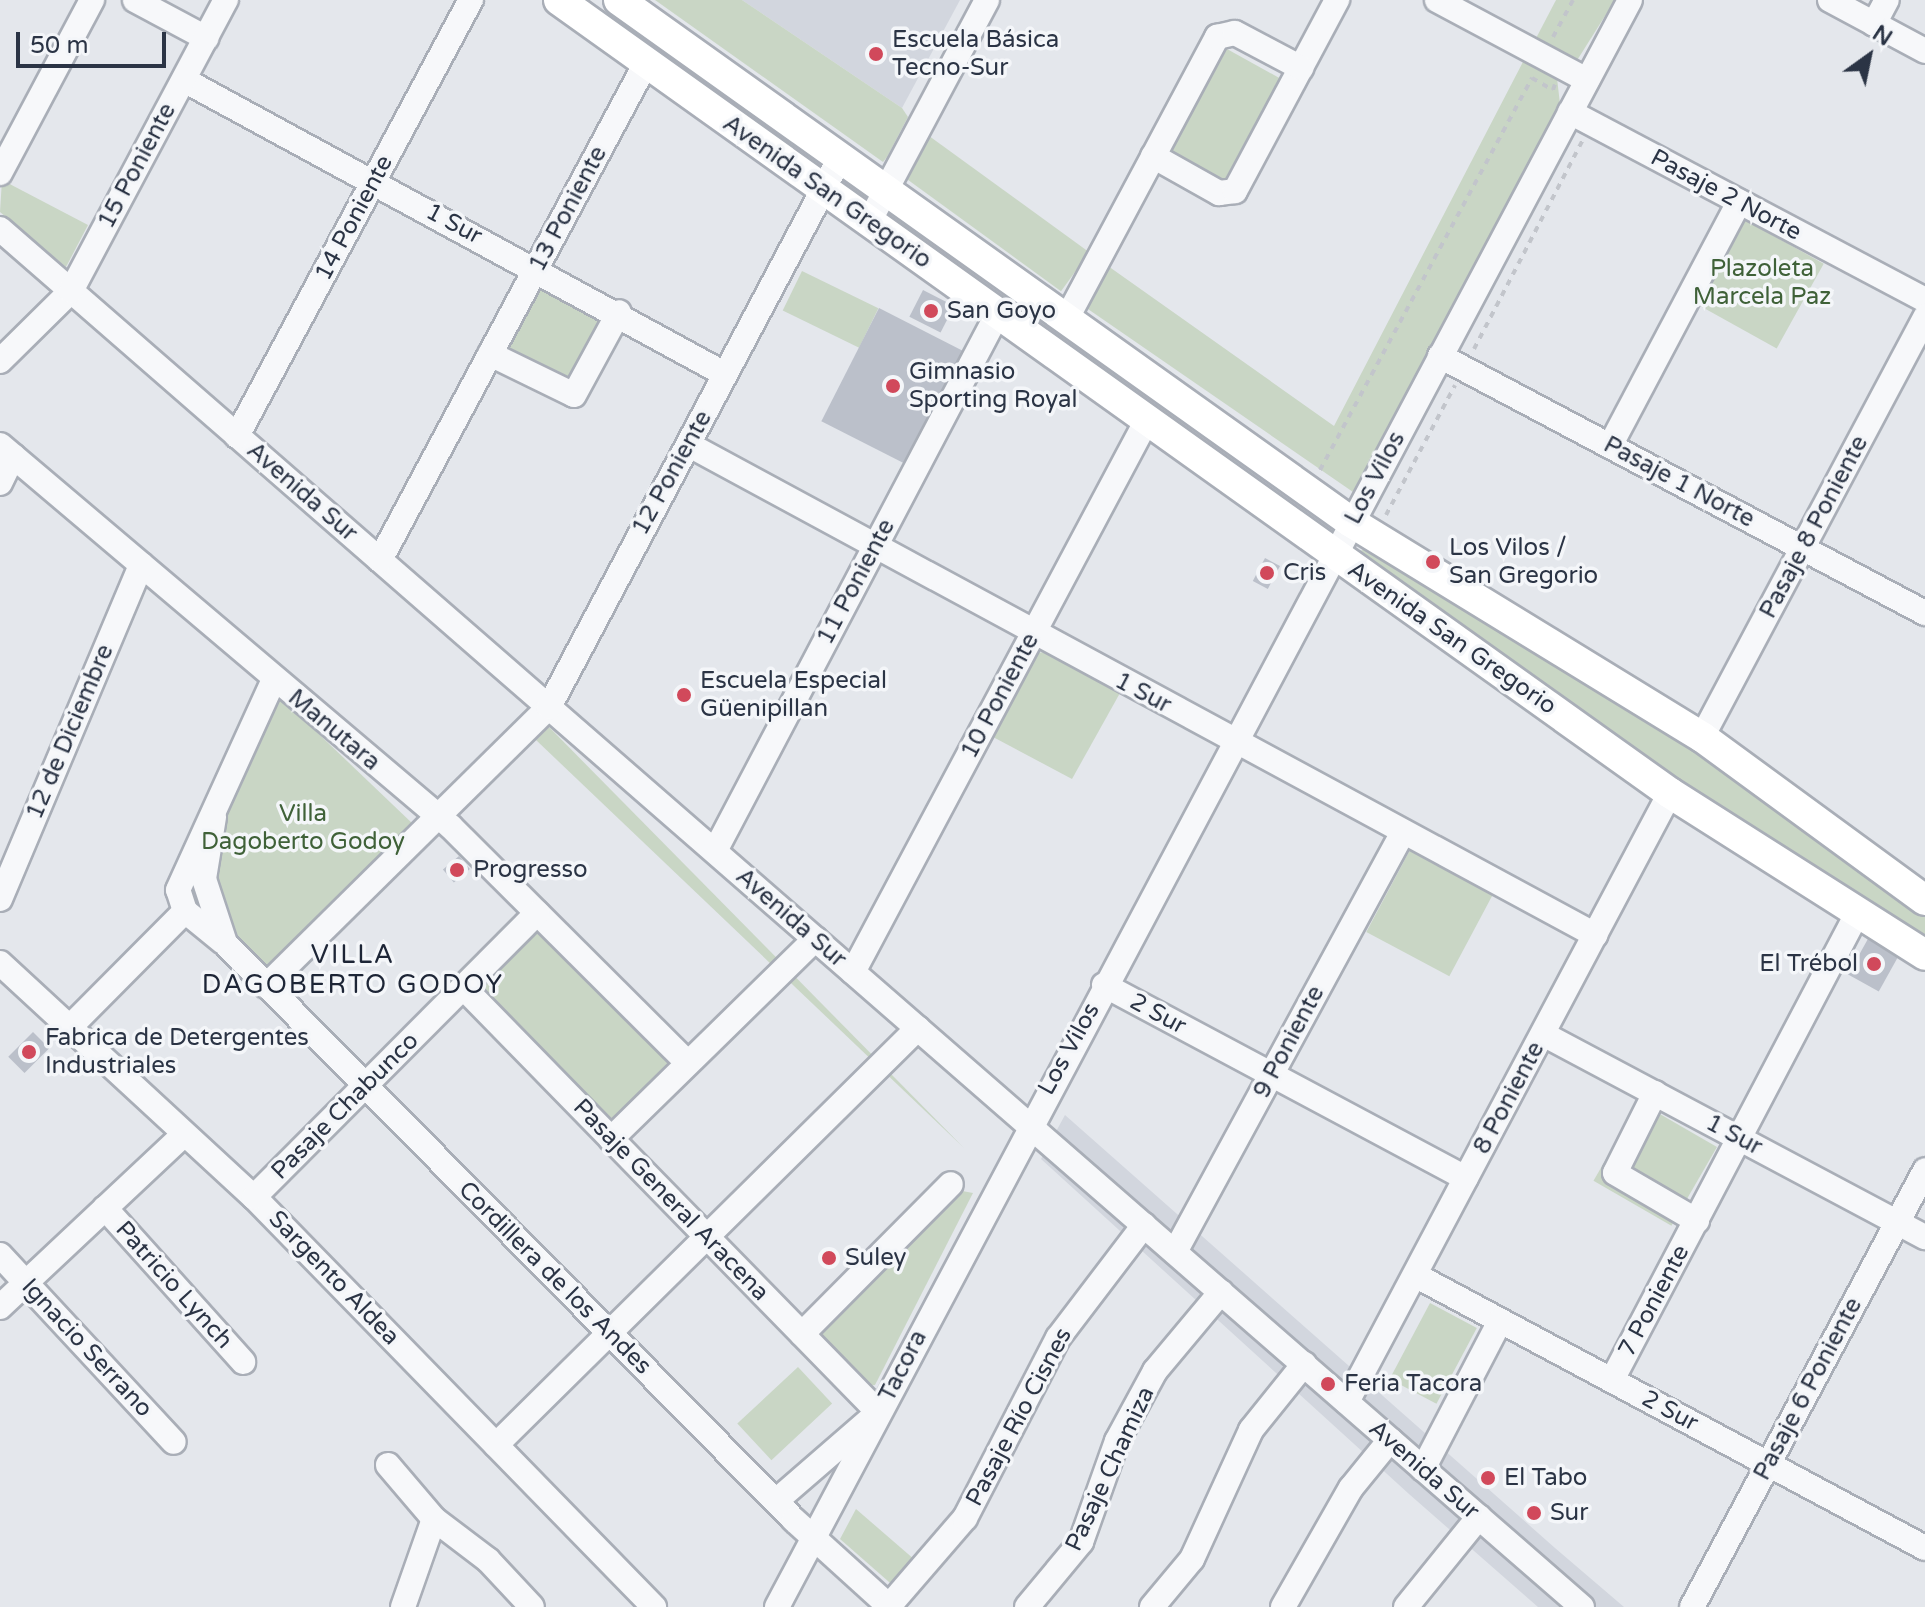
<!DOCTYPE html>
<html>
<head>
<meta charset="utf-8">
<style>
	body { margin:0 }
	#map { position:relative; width:1925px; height:1607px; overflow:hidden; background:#e4e7ec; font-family:"Varela Round",sans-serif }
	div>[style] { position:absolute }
	.built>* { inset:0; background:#d2d6de }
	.green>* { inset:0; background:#c9d6c5; transform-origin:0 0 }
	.building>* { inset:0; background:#bbc0ca; transform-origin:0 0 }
	.path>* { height:4px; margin-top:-2px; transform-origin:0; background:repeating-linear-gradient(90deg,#c2c5cb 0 6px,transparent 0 12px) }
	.roads { filter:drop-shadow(2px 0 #a9aeb7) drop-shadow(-2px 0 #a9aeb7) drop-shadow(0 2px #a9aeb7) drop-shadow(0 -2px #a9aeb7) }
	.minor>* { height:24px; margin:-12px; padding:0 12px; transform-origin:12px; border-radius:12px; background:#f7f8fa }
	.major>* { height:30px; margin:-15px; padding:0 15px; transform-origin:15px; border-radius:15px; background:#fff }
	.dots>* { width:22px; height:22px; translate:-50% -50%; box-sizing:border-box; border:4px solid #f4f6f9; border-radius:50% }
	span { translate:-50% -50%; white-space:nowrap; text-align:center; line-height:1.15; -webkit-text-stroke:7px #f4f6f9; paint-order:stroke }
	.poi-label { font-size:24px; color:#2b3445 }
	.left { translate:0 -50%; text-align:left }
	.right { translate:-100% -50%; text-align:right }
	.street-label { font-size:24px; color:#2b3445 }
	.park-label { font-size:24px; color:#3f6138 }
	.neighbourhood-label { font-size:26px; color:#1d2536; letter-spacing:2px }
	.north { position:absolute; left:1829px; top:16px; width:80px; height:80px; -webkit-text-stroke:6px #f4f6f9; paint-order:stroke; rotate:33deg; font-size:22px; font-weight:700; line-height:32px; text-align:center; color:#2b3445 }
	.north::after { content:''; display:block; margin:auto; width:28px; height:36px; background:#2b3445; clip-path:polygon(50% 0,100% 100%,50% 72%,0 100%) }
	.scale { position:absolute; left:16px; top:32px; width:150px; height:36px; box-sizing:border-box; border:4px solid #2b3445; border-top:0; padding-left:10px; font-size:24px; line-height:28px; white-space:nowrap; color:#2b3445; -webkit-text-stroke:6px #f4f6f9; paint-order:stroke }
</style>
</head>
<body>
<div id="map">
	<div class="built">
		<div style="clip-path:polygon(742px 0,960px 0,902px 108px)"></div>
		<div style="clip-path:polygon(1065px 1115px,1555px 1548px,1624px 1607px,1538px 1607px,1409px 1494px,1041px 1159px)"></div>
	</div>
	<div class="green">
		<div style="clip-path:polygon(655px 0,742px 0,902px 108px,908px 117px,887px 157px,883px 162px)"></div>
		<div style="clip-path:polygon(1556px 0,1615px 0,1576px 62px,1533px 44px)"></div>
		<div style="left:1227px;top:49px;width:66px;height:120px;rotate:29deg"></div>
		<div style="clip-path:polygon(1525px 58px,1557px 78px,1560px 104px,1353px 492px,1085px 307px,1108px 266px,1334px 426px)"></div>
		<div style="left:925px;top:133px;width:203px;height:48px;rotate:36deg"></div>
		<div style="clip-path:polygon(2px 180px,88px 225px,66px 267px,0 212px)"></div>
		<div style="left:1745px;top:220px;width:90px;height:97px;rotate:29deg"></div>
		<div style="left:802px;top:271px;width:85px;height:44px;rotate:26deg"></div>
		<div style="clip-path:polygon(544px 284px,605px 318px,577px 385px,506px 356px,502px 345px,534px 287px)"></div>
		<div style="clip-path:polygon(1367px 549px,1702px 754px,1925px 915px,1925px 947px,1670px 782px,1355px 552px)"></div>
		<div style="clip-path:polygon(1045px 652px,1120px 693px,1072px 779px,993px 737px,1037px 653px)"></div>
		<div style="clip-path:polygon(280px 697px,414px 825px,268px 972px,234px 936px,213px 877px,223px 822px)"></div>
		<div style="clip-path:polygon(549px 727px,964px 1148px,536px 740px)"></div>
		<div style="left:1410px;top:850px;width:94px;height:93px;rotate:28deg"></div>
		<div style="left:537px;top:924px;width:193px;height:88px;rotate:45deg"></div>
		<div style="left:1639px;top:1102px;width:90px;height:91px;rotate:30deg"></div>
		<div style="clip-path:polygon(957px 1190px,973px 1193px,875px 1385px,867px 1386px,813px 1331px)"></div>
		<div style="left:1430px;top:1303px;width:53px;height:86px;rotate:28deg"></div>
		<div style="left:798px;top:1367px;width:50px;height:83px;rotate:47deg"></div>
		<div style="clip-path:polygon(856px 1509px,915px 1560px,897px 1589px,840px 1539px)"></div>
	</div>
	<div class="building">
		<div style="left:923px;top:290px;width:35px;height:30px;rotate:27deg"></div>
		<div style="left:879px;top:308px;width:95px;height:127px;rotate:27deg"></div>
		<div style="left:1265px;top:558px;width:17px;height:26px;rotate:28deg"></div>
		<div style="left:459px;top:856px;width:17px;height:21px;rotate:50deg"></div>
		<div style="left:1869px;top:937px;width:35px;height:43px;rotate:29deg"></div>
		<div style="left:33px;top:1032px;width:23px;height:35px;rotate:45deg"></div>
	</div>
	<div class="path">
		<div style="left:1553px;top:37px;width:42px;rotate:-61.6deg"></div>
		<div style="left:1474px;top:349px;width:236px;rotate:-62.5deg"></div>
		<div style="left:1320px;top:470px;width:446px;rotate:-61.6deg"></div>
		<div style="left:1532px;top:78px;width:24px;rotate:30deg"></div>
		<div style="left:1553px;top:90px;width:6px;rotate:-72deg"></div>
		<div style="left:1386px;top:515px;width:147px;rotate:-62deg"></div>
	</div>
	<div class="roads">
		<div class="minor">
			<div style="left:135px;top:0;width:81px;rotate:28.2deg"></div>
			<div style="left:1437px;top:0;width:170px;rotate:28.1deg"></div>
			<div style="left:1830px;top:0;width:108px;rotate:28.2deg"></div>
			<div style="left:1874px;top:24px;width:27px;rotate:-62deg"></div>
			<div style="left:184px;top:80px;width:611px;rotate:28.54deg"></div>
			<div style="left:1570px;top:112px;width:402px;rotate:27.9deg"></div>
			<div style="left:1153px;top:156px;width:76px;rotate:29.3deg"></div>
			<div style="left:1219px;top:193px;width:16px;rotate:-7deg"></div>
			<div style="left:1235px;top:191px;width:217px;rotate:-61.9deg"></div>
			<div style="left:0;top:173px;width:196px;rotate:-62deg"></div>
			<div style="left:869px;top:222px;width:251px;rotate:-62deg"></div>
			<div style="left:0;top:229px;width:2098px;rotate:41.06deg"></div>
			<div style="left:1067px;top:318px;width:319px;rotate:-61.9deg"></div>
			<div style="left:1217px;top:37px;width:18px;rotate:-13deg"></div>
			<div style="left:1235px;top:33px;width:75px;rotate:27.9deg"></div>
			<div style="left:490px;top:354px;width:93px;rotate:26deg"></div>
			<div style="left:574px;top:395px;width:94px;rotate:-61.5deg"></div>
			<div style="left:1440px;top:356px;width:549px;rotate:27.92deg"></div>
			<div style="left:0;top:361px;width:100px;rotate:-44.6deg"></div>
			<div style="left:71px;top:291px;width:330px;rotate:-62deg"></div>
			<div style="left:237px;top:436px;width:495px;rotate:-61.8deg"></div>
			<div style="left:0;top:445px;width:591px;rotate:40.26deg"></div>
			<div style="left:451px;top:827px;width:334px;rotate:44.9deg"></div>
			<div style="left:1610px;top:446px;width:276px;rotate:-62.1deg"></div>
			<div style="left:693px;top:447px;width:1026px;rotate:28.41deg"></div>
			<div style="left:0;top:483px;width:30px;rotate:-64deg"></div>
			<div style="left:380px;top:560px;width:564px;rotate:-61.84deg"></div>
			<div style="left:1702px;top:737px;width:476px;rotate:-62deg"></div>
			<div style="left:214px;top:817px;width:63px;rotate:99.2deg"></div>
			<div style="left:204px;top:879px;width:67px;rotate:71.8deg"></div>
			<div style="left:225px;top:943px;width:810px;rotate:45.4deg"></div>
			<div style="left:794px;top:1520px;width:130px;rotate:42.2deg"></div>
			<div style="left:715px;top:851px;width:608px;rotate:-62.25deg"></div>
			<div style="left:0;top:899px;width:363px;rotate:-67.1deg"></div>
			<div style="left:223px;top:942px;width:49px;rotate:-140.8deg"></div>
			<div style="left:185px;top:911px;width:22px;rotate:-108deg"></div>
			<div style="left:178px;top:890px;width:232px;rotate:-65.5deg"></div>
			<div style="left:0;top:963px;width:345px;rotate:42.7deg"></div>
			<div style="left:254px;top:1197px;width:573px;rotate:45.71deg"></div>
			<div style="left:853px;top:972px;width:625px;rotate:-61.96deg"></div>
			<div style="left:1104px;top:985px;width:410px;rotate:28.1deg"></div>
			<div style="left:266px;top:986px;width:397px;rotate:-44.6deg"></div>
			<div style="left:549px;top:707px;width:624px;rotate:-62.08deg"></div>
			<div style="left:463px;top:987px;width:595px;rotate:45.68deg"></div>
			<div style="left:66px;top:1031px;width:169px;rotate:-45.2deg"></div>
			<div style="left:1543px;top:1034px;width:433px;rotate:28deg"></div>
			<div style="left:1655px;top:1093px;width:89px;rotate:116.6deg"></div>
			<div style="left:1615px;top:1173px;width:95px;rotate:30.3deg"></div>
			<div style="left:611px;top:1139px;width:286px;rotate:-44.4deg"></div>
			<div style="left:254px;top:1197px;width:401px;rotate:-45.1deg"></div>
			<div style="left:105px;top:1208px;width:207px;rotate:48.1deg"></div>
			<div style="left:1175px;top:1252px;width:478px;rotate:-61.5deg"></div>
			<div style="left:0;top:1255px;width:255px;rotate:47.1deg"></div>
			<div style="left:1415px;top:1275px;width:578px;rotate:28.16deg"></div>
			<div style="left:0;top:1307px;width:251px;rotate:-43.2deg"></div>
			<div style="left:802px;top:1334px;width:211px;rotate:-45.2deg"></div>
			<div style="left:1612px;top:1380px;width:529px;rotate:-62.27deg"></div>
			<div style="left:1347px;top:1402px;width:689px;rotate:-62.06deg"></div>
			<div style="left:496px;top:1445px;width:593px;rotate:-44.66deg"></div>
			<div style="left:388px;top:1465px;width:71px;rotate:49.6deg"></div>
			<div style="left:434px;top:1519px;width:68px;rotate:37.2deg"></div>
			<div style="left:488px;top:1560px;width:64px;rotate:46.9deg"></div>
			<div style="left:1423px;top:1469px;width:167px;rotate:-62.5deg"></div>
			<div style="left:776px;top:1501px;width:130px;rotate:-40.9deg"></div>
			<div style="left:889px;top:1606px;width:116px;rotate:-49.2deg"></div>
			<div style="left:965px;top:1518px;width:203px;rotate:-62.7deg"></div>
			<div style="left:1058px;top:1338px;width:142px;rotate:-52.7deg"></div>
			<div style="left:403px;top:1607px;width:93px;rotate:-70.6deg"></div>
			<div style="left:777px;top:1607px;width:1819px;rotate:-62.04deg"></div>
			<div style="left:1027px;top:1607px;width:85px;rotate:-50.3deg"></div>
			<div style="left:1081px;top:1542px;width:107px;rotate:-70.4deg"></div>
			<div style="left:1117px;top:1441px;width:80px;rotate:-61.5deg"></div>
			<div style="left:1155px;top:1371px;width:103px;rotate:-50.1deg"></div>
			<div style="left:1152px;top:1607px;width:62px;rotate:-50.2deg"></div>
			<div style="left:1192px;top:1559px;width:142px;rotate:-65.4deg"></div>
			<div style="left:1251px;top:1430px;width:85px;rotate:-51.2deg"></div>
			<div style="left:1283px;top:1607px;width:137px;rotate:-60.3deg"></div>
			<div style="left:1351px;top:1488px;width:62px;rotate:-50.9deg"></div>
			<div style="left:1406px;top:1607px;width:116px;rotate:-51deg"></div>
			<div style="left:1692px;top:1607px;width:495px;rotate:-61.9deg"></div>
		</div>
		<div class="major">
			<div style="left:559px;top:0;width:1365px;rotate:35.52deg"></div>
			<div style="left:1670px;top:793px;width:302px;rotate:32.4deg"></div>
			<div style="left:619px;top:0;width:899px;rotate:35.49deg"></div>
			<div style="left:1351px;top:522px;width:412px;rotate:31.5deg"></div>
			<div style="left:1702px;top:737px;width:276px;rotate:36.2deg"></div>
		</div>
	</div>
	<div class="dots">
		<div style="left:876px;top:54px;background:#d1495b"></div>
		<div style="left:931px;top:311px;background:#d1495b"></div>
		<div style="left:893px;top:386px;background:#d1495b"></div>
		<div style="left:1433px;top:562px;background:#d1495b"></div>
		<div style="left:1267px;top:573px;background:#d1495b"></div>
		<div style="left:684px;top:695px;background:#d1495b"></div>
		<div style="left:457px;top:870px;background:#d1495b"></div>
		<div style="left:1874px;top:964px;background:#d1495b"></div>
		<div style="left:29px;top:1052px;background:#d1495b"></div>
		<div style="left:829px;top:1258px;background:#d1495b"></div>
		<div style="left:1328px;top:1384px;background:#d1495b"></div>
		<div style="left:1488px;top:1478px;background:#d1495b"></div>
		<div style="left:1534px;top:1513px;background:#d1495b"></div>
	</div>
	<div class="poi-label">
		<span class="left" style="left:892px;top:54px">Escuela Básica<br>Tecno-Sur</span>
		<span class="left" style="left:947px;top:311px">San Goyo</span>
		<span class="left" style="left:909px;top:386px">Gimnasio<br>Sporting Royal</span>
		<span class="left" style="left:1449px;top:562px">Los Vilos /<br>San Gregorio</span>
		<span class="left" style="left:1283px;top:573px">Cris</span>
		<span class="left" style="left:700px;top:695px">Escuela Especial<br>Güenipillan</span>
		<span class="left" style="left:473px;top:870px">Progresso</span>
		<span class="right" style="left:1858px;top:964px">El Trébol</span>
		<span class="left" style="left:45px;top:1052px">Fabrica de Detergentes<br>Industriales</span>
		<span class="left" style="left:845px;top:1258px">Suley</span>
		<span class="left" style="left:1344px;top:1384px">Feria Tacora</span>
		<span class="left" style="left:1504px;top:1478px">El Tabo</span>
		<span class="left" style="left:1550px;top:1513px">Sur</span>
	</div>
	<div class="street-label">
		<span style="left:137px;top:166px;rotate:-62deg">15 Poniente</span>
		<span style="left:827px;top:192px;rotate:35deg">Avenida San Gregorio</span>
		<span style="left:1726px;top:195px;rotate:28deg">Pasaje 2 Norte</span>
		<span style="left:568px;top:209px;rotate:-62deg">13 Poniente</span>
		<span style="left:354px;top:218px;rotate:-62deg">14 Poniente</span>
		<span style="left:454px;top:224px;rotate:28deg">1 Sur</span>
		<span style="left:672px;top:473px;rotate:-61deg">12 Poniente</span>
		<span style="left:1375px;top:478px;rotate:-62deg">Los Vilos</span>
		<span style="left:1679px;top:482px;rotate:28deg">Pasaje 1 Norte</span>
		<span style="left:302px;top:492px;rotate:41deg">Avenida Sur</span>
		<span style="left:1814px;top:527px;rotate:-62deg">Pasaje 8 Poniente</span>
		<span style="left:856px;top:582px;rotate:-62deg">11 Poniente</span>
		<span style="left:1452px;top:638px;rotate:35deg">Avenida San Gregorio</span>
		<span style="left:1143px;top:693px;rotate:28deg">1 Sur</span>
		<span style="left:1000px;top:696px;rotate:-62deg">10 Poniente</span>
		<span style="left:334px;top:730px;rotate:40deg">Manutara</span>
		<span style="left:70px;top:732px;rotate:-67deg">12 de Diciembre</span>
		<span style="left:791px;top:918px;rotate:41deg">Avenida Sur</span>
		<span style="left:1158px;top:1014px;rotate:28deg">2 Sur</span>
		<span style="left:1289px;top:1042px;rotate:-62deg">9 Poniente</span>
		<span style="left:1069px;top:1049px;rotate:-61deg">Los Vilos</span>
		<span style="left:1509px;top:1098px;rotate:-62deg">8 Poniente</span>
		<span style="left:345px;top:1106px;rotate:-45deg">Pasaje Chabunco</span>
		<span style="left:1734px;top:1135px;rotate:28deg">1 Sur</span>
		<span style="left:671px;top:1200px;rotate:46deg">Pasaje General Aracena</span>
		<span style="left:334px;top:1278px;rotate:46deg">Sargento Aldea</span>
		<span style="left:555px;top:1278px;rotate:45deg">Cordillera de los Andes</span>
		<span style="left:174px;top:1285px;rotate:48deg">Patricio Lynch</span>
		<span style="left:1654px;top:1301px;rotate:-62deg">7 Poniente</span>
		<span style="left:87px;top:1348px;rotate:47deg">Ignacio Serrano</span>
		<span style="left:903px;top:1366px;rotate:-63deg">Tacora</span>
		<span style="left:1808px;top:1389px;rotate:-62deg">Pasaje 6 Poniente</span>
		<span style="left:1670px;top:1411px;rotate:28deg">2 Sur</span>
		<span style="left:1019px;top:1417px;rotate:-62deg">Pasaje Río Cisnes</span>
		<span style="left:1110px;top:1469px;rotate:-65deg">Pasaje Chamiza</span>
		<span style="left:1424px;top:1470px;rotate:41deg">Avenida Sur</span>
	</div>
	<div class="park-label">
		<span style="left:1762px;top:283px">Plazoleta<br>Marcela Paz</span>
		<span style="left:303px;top:828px">Villa<br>Dagoberto Godoy</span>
	</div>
	<div class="neighbourhood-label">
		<span style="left:353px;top:970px">VILLA<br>DAGOBERTO GODOY</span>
	</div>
	<div class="north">N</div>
	<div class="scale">50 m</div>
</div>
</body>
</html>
